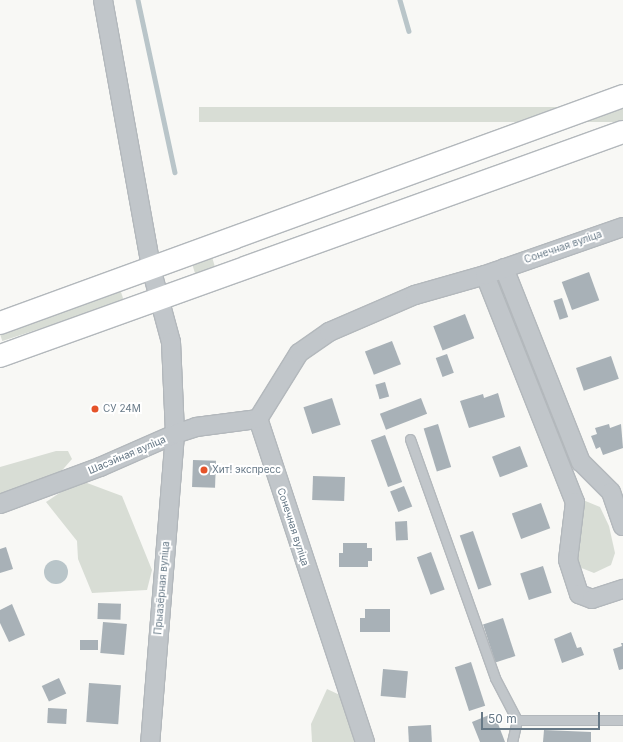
<!DOCTYPE html>
<html>
<head>
<meta charset="utf-8">
<style>
	body { margin:0 }
	#map { position:relative; width:623px; height:742px; overflow:hidden; background:#f8f8f5; font-family:Inter,sans-serif }
	div>[style] { position:absolute }
	.green>* { inset:0; background:#d8ddd5; transform-origin:0 0 }
	.water>* { inset:0; background:#b9c5c9 }
	.round { border-radius:50% }
	.stream>* { height:4.5px; margin:-2.25px; padding:0 2.25px; transform-origin:2.25px; border-radius:2.25px; background:#b9c5c9 }
	.building>* { inset:0; background:#a8b1b7; transform-origin:0 0 }
	.roads { filter:drop-shadow(1px 0 #b3b8bc) drop-shadow(-1px 0 #b3b8bc) drop-shadow(0 1px #b3b8bc) drop-shadow(0 -1px #b3b8bc) }
	.lane>* { height:9px; margin:-4.5px; padding:0 4.5px; transform-origin:4.5px; border-radius:4.5px; background:#c1c6ca }
	.street>* { height:18px; margin:-9px; padding:0 9px; transform-origin:9px; border-radius:9px; background:#c1c6ca }
	.primary>* { height:22px; margin:-11px; padding:0 11px; transform-origin:11px; border-radius:11px; background:#fff }
	.dots>* { width:11px; height:11px; translate:-50% -50%; box-sizing:border-box; border:2px solid #fff; border-radius:50% }
	span { translate:-50% -50%; white-space:nowrap; text-align:center; line-height:1.15; -webkit-text-stroke:4px #fff; paint-order:stroke }
	.street-label { font-size:10px; color:#677987 }
	.poi-label { font-size:10px; color:#677987 }
	.left { translate:0 -50%; text-align:left }
	.scale { position:absolute; left:481px; top:712px; width:119px; height:18px; box-sizing:border-box; border:2px solid #677987; border-top:0; padding-left:5px; font-size:12px; line-height:14px; white-space:nowrap; color:#677987; -webkit-text-stroke:3px #fff; paint-order:stroke }
</style>
</head>
<body>
<div id="map">
	<div class="green">
		<div style="left:623px;top:107px;width:15px;height:424px;rotate:90deg"></div>
		<div style="left:212px;top:257px;width:14px;height:21px;rotate:73deg"></div>
		<div style="left:120px;top:289px;width:13px;height:128px;rotate:72deg"></div>
		<div style="clip-path:polygon(56px 451px,68px 451px,72px 459px,58px 475px,0 495px,0 467px)"></div>
		<div style="clip-path:polygon(79px 480px,122px 496px,152px 570px,147px 590px,92px 593px,78px 559px,77px 541px,46px 502px)"></div>
		<div style="clip-path:polygon(583px 500px,600px 507px,609px 526px,615px 553px,611px 565px,594px 573px,579px 567px,575px 543px)"></div>
		<div style="clip-path:polygon(327px 689px,342px 696px,359px 742px,312px 742px,311px 724px)"></div>
	</div>
	<div class="water">
		<div class="round" style="left:44px;top:560px;width:24px;height:24px"></div>
	</div>
	<div class="stream">
		<div style="left:138px;top:0;width:176px;rotate:77.9deg"></div>
		<div style="left:400px;top:0;width:32px;rotate:74deg"></div>
	</div>
	<div class="building">
		<div style="left:589px;top:272px;width:30px;height:29px;rotate:70deg"></div>
		<div style="left:562px;top:298px;width:20px;height:9px;rotate:72deg"></div>
		<div style="left:465px;top:314px;width:26px;height:34px;rotate:69deg"></div>
		<div style="left:392px;top:341px;width:25px;height:29px;rotate:69deg"></div>
		<div style="left:447px;top:354px;width:20px;height:12px;rotate:70deg"></div>
		<div style="left:611px;top:356px;width:24px;height:37px;rotate:71deg"></div>
		<div style="left:385px;top:382px;width:15px;height:10px;rotate:74deg"></div>
		<div style="clip-path:polygon(498px 393px,505px 417px,469px 428px,460px 401px,483px 394px,484px 398px)"></div>
		<div style="left:332px;top:398px;width:28px;height:30px;rotate:72deg"></div>
		<div style="left:421px;top:398px;width:17px;height:44px;rotate:69deg"></div>
		<div style="left:438px;top:424px;width:45px;height:15px;rotate:73deg"></div>
		<div style="clip-path:polygon(609px 424px,610px 428px,621px 424px,623px 448px,603px 455px,600px 447px,596px 449px,591px 436px,597px 434px,595px 428px)"></div>
		<div style="left:385px;top:435px;width:50px;height:15px;rotate:70deg"></div>
		<div style="left:520px;top:446px;width:22px;height:30px;rotate:69deg"></div>
		<div style="left:193px;top:460px;width:23px;height:27px;rotate:2deg"></div>
		<div style="left:313px;top:476px;width:32px;height:24px;rotate:2deg"></div>
		<div style="left:404px;top:486px;width:22px;height:15px;rotate:68deg"></div>
		<div style="left:541px;top:503px;width:27px;height:31px;rotate:70deg"></div>
		<div style="left:407px;top:521px;width:19px;height:12px;rotate:87deg"></div>
		<div style="left:473px;top:531px;width:57px;height:14px;rotate:71deg"></div>
		<div style="clip-path:polygon(343px 543px,367px 543px,367px 548px,372px 548px,372px 561px,368px 561px,368px 567px,339px 567px,339px 553px,343px 553px)"></div>
		<div style="clip-path:polygon(6px 547px,13px 569px,0 573px,0 549px)"></div>
		<div style="left:431px;top:552px;width:40px;height:15px;rotate:70deg"></div>
		<div style="left:543px;top:566px;width:28px;height:24px;rotate:72deg"></div>
		<div style="left:98px;top:603px;width:23px;height:16px;rotate:2deg"></div>
		<div style="clip-path:polygon(12px 604px,25px 635px,9px 642px,0 623px,0 610px)"></div>
		<div style="clip-path:polygon(365px 609px,390px 609px,390px 632px,360px 632px,360px 618px,365px 618px)"></div>
		<div style="left:503px;top:618px;width:40px;height:21px;rotate:72deg"></div>
		<div style="left:103px;top:622px;width:24px;height:31px;rotate:5deg"></div>
		<div style="clip-path:polygon(571px 632px,577px 648px,581px 647px,584px 655px,562px 663px,554px 639px)"></div>
		<div style="left:80px;top:640px;width:18px;height:10px"></div>
		<div style="clip-path:polygon(621px 643px,623px 643px,623px 669px,619px 670px,613px 649px,622px 646px)"></div>
		<div style="left:471px;top:662px;width:46px;height:17px;rotate:72deg"></div>
		<div style="left:383px;top:669px;width:25px;height:27px;rotate:5deg"></div>
		<div style="left:59px;top:678px;width:17px;height:19px;rotate:65deg"></div>
		<div style="left:89px;top:683px;width:32px;height:39px;rotate:4deg"></div>
		<div style="left:48px;top:708px;width:19px;height:15px;rotate:3deg"></div>
		<div style="clip-path:polygon(494px 713px,505px 742px,480px 742px,472px 722px)"></div>
		<div style="left:431px;top:725px;width:17px;height:23px;rotate:87deg"></div>
		<div style="clip-path:polygon(544px 730px,591px 732px,591px 742px,543px 742px)"></div>
	</div>
	<div class="roads">
		<div class="lane">
			<div style="left:410px;top:439px;width:254px;rotate:70.4deg"></div>
			<div style="left:495px;top:678px;width:47px;rotate:62.4deg"></div>
			<div style="left:512px;top:742px;width:23px;rotate:-77deg"></div>
			<div style="left:517px;top:720px;width:106px"></div>
		</div>
		<div class="street">
			<div style="left:103px;top:0;width:272px;rotate:79.8deg"></div>
			<div style="left:151px;top:268px;width:77px;rotate:74.9deg"></div>
			<div style="left:171px;top:342px;width:92px;rotate:87.5deg"></div>
			<div style="left:175px;top:434px;width:309px;rotate:94.6deg"></div>
			<div style="left:504px;top:268px;width:209px;rotate:68.4deg"></div>
			<div style="left:581px;top:462px;width:42px;rotate:45deg"></div>
			<div style="left:611px;top:492px;width:36px;rotate:71deg"></div>
			<div style="left:485px;top:275px;width:244px;rotate:68.4deg"></div>
			<div style="left:575px;top:502px;width:58px;rotate:96.9deg"></div>
			<div style="left:568px;top:560px;width:36px;rotate:72deg"></div>
			<div style="left:579px;top:594px;width:14px;rotate:21deg"></div>
			<div style="left:592px;top:599px;width:33px;rotate:-18deg"></div>
			<div style="left:0;top:504px;width:107px;rotate:-20.3deg"></div>
			<div style="left:100px;top:467px;width:82px;rotate:-23.7deg"></div>
			<div style="left:175px;top:434px;width:22px;rotate:-18deg"></div>
			<div style="left:196px;top:427px;width:63px;rotate:-7.4deg"></div>
			<div style="left:365px;top:742px;width:340px;rotate:-108.3deg"></div>
			<div style="left:258px;top:419px;width:78px;rotate:-58.2deg"></div>
			<div style="left:299px;top:353px;width:37px;rotate:-35deg"></div>
			<div style="left:329px;top:332px;width:94px;rotate:-23.3deg"></div>
			<div style="left:415px;top:295px;width:73px;rotate:-15.9deg"></div>
			<div style="left:485px;top:275px;width:146px;rotate:-19.2deg"></div>
		</div>
		<div class="primary">
			<div style="left:0;top:323px;width:663px;rotate:-20.02deg"></div>
			<div style="left:0;top:356px;width:662px;rotate:-19.78deg"></div>
		</div>
	</div>
	<div class="dots">
		<div style="left:95px;top:409px;background:#e55329"></div>
		<div style="left:204px;top:470px;background:#e55329"></div>
	</div>
	<div class="street-label">
		<span style="left:563px;top:247px;rotate:-19deg">Сонечная вуліца</span>
		<span style="left:127px;top:455px;rotate:-23deg">Шасэйная вуліца</span>
		<span style="left:293px;top:527px;rotate:72deg">Сонечная вуліца</span>
		<span style="left:162px;top:588px;rotate:-85deg">Прыазёрная вуліца</span>
	</div>
	<div class="poi-label">
		<span class="left" style="left:103px;top:409px">СУ 24М</span>
		<span class="left" style="left:212px;top:470px">Хит! экспресс</span>
	</div>
	<div class="scale">50 m</div>
</div>
</body>
</html>
